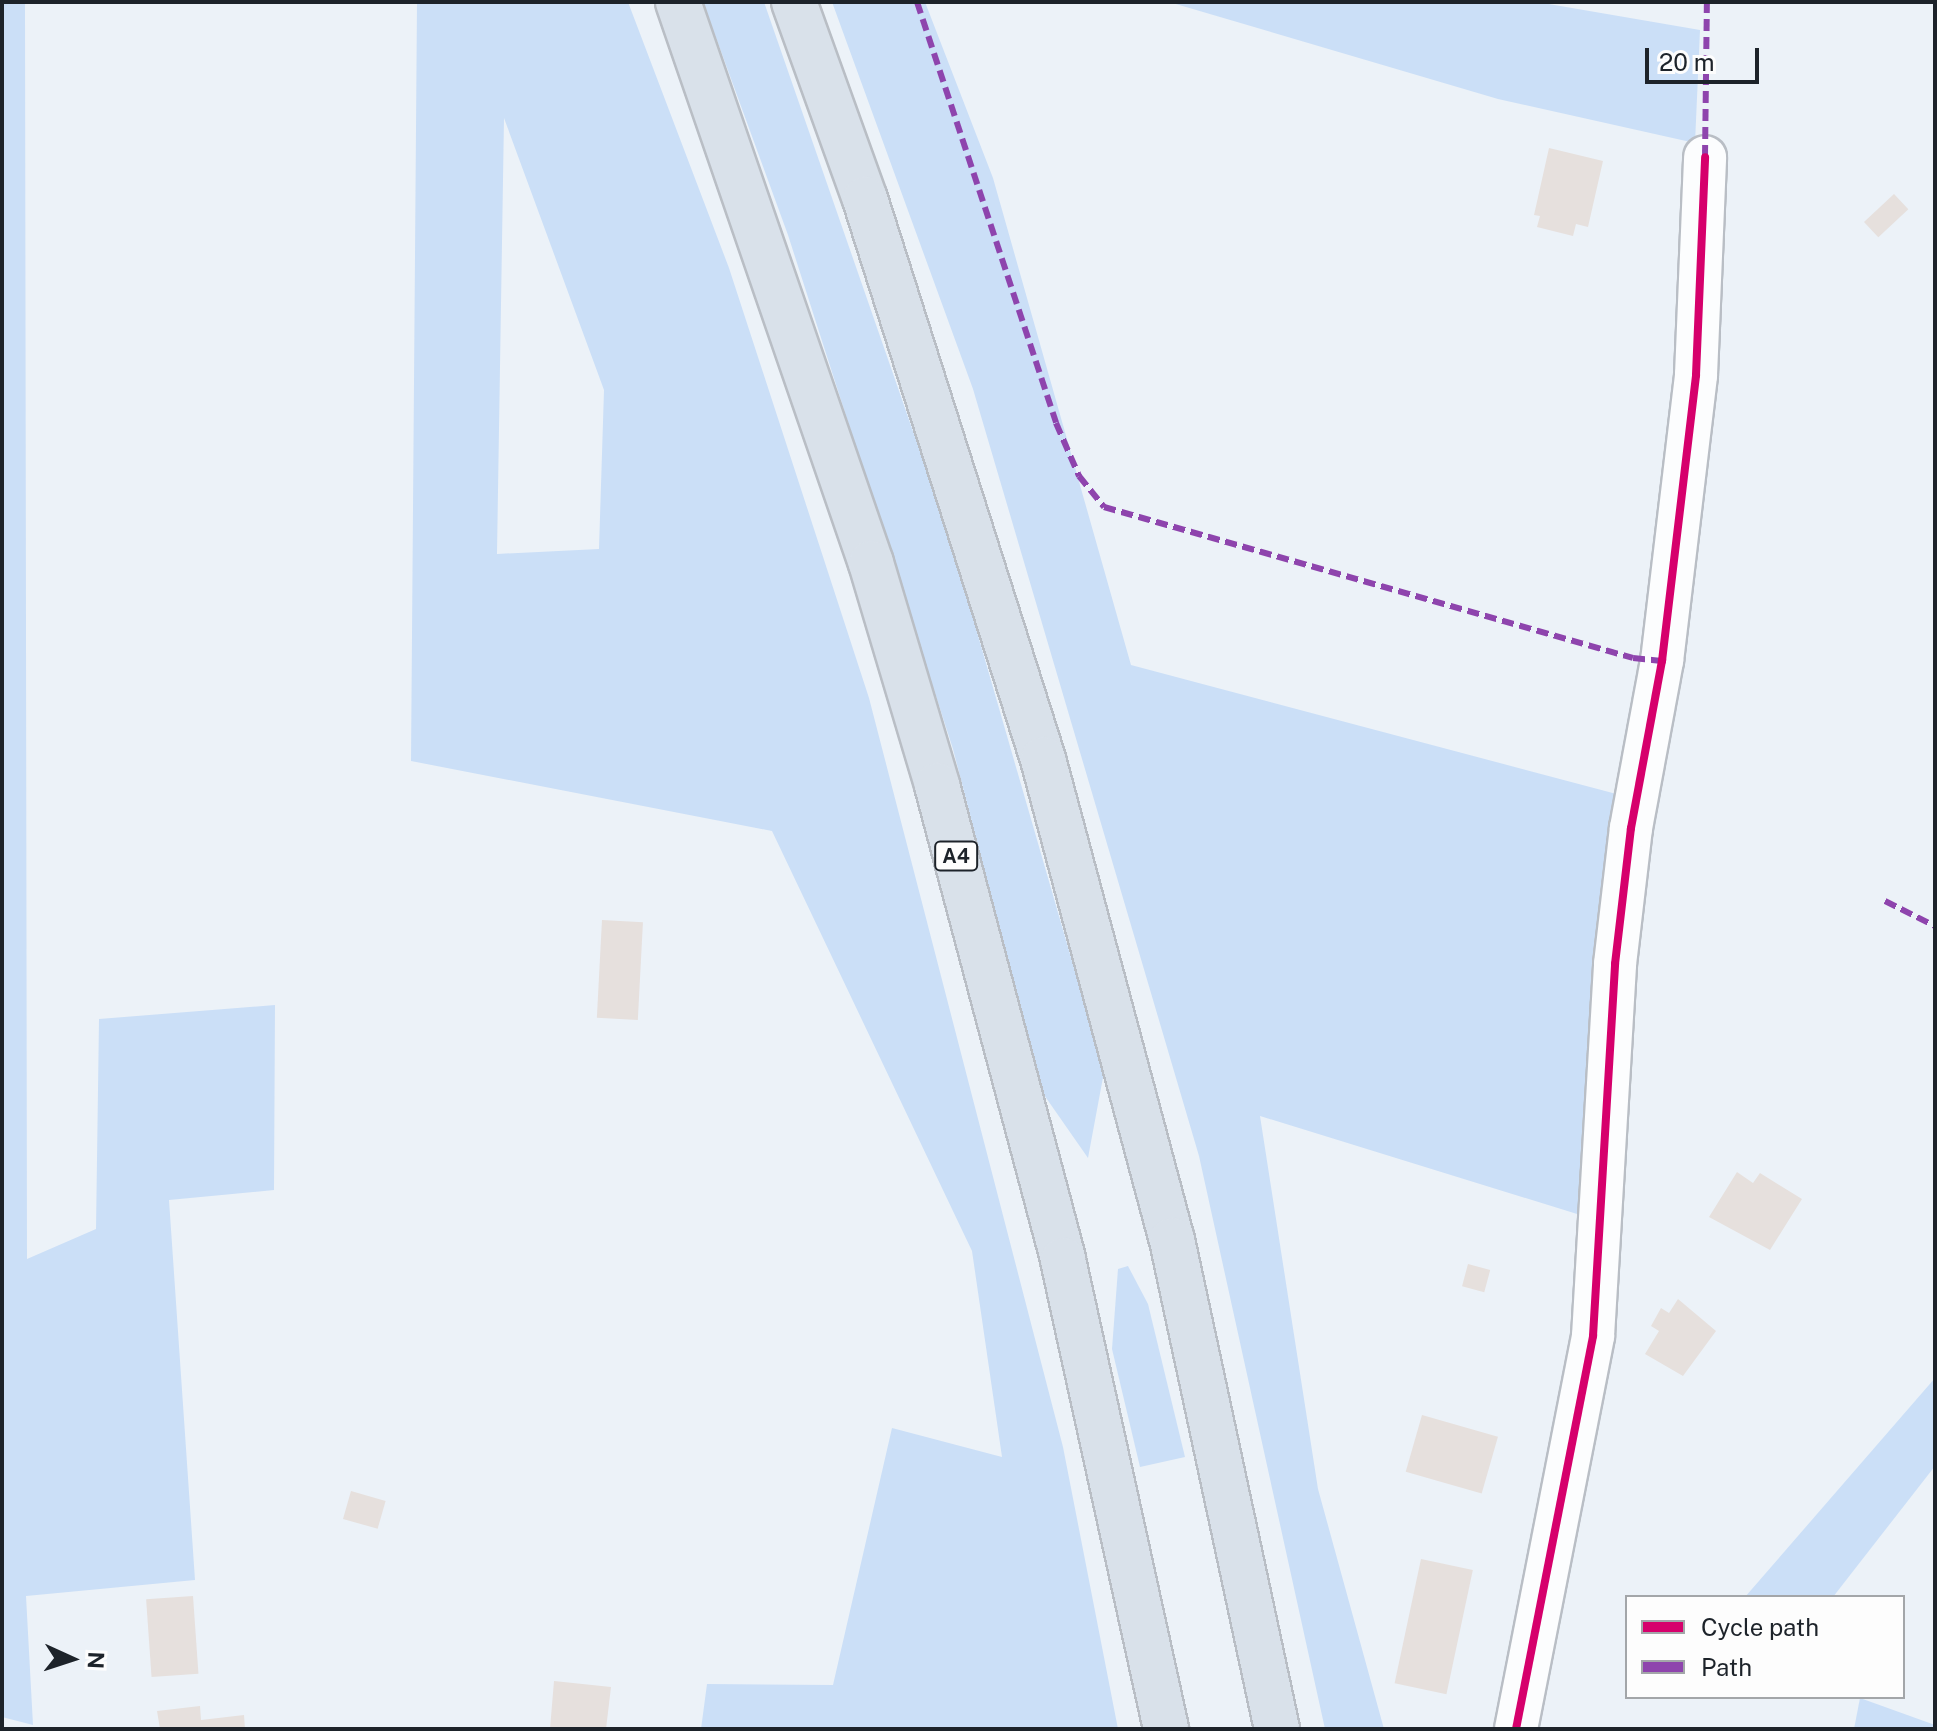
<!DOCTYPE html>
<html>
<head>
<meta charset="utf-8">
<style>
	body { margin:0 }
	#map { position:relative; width:1937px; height:1731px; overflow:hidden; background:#ecf2f8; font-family:"Public Sans",sans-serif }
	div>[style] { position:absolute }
	.green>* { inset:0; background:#cbdff7 }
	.building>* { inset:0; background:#e6e0dd; transform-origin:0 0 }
	.roads { filter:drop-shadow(2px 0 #b9bec5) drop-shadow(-2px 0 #b9bec5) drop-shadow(0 2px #b9bec5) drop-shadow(0 -2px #b9bec5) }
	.minor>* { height:42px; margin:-21px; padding:0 21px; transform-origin:21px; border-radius:21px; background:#fcfdfe }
	.motorway>* { height:44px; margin:-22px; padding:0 22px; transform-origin:22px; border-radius:22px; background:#d9e1ea }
	.quiet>* { height:6px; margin-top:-3px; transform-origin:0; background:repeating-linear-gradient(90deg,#8e44ad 0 12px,transparent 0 18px) }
	.cycleway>* { height:8px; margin:-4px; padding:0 4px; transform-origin:4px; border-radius:4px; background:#d6006c }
	span { translate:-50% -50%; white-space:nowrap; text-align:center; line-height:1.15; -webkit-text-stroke:8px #fdfdfd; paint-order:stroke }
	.shield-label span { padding:2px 6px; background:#fdfdfd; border:2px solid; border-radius:6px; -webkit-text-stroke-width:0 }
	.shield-label { font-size:20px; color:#1d232a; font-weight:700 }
	.frame { position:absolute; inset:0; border:4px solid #1d232a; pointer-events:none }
	.legend { position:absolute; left:1625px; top:1595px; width:280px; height:104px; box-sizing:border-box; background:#fdfdfd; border:2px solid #a3a6a9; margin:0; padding:10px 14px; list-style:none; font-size:24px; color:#1d232a }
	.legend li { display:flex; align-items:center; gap:16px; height:40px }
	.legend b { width:40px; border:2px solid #a3a6a9 }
	.north { position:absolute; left:32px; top:1619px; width:80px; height:80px; -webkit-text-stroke:6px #fdfdfd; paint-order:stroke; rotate:93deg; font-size:22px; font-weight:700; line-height:32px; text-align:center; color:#1d232a }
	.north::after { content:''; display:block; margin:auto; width:28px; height:36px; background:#1d232a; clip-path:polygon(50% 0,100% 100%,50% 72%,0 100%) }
	.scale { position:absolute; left:1645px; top:48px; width:114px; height:36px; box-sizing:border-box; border:4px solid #1d232a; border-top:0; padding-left:10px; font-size:24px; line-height:28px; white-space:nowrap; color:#1d232a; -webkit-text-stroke:6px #fdfdfd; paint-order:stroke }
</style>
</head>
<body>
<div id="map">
	<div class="green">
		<div style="clip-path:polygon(2px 2px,25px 2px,27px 1259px,96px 1229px,99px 1019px,275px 1005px,274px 1190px,169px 1200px,195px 1580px,26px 1596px,33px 1725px,2px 1717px)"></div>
		<div style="clip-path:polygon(evenodd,417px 2px,628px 2px,729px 268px,869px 698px,1063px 1447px,1118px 1729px,701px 1729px,707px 1684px,833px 1685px,892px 1428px,1002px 1457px,972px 1251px,772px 831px,411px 761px,417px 2px,504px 118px,604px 390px,599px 549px,497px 554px,504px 118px)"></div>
		<div style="clip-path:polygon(703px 2px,764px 2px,949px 535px,1104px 1072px,1088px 1158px,1042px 1092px,953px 749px,788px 235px)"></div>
		<div style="clip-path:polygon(832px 2px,925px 2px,993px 178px,1131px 665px,1624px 796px,1590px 1218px,1260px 1116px,1318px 1489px,1384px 1729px,1325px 1729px,1199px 1156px,973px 389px)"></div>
		<div style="clip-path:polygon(1169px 2px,1537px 2px,1700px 30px,1695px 143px,1498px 99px)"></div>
		<div style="clip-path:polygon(1128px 1266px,1148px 1304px,1185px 1457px,1140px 1467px,1112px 1349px,1118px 1269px)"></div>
		<div style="clip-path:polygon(1935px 1378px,1935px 1466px,1833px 1597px,1745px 1597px)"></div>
		<div style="clip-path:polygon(1860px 1698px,1935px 1725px,1935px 1729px,1854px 1729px)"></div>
	</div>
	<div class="building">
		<div style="clip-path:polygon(1549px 148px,1603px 161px,1588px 227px,1576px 224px,1573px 236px,1537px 227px,1540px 216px,1534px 215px)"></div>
		<div style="left:1894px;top:194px;width:21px;height:41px;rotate:47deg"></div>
		<div style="left:602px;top:920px;width:41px;height:98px;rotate:3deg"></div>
		<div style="clip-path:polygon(1737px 1172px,1753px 1183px,1760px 1173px,1802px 1199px,1770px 1250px,1709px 1217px)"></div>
		<div style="left:1468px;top:1264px;width:23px;height:23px;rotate:15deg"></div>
		<div style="clip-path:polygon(1678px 1299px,1716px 1331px,1683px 1376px,1645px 1354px,1659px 1331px,1651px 1326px,1661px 1308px,1669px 1313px)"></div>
		<div style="left:1422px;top:1415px;width:79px;height:59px;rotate:16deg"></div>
		<div style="left:351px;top:1491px;width:36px;height:29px;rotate:16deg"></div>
		<div style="left:1421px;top:1559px;width:53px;height:127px;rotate:12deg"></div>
		<div style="left:193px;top:1596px;width:78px;height:47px;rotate:86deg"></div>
		<div style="clip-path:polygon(554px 1681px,611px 1687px,606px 1729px,550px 1729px)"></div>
		<div style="clip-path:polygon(200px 1706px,201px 1720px,244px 1715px,245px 1729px,160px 1729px,157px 1711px)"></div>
	</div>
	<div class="roads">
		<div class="minor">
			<div style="left:1516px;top:1729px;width:400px;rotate:-78.9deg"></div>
			<div style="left:1593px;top:1336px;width:373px;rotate:-86.6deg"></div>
			<div style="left:1615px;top:964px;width:137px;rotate:-83.3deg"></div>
			<div style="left:1631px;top:828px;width:170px;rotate:-79.5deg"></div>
			<div style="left:1662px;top:661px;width:288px;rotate:-83.2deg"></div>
			<div style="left:1696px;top:375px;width:218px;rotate:-87.6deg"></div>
		</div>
		<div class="motorway">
			<div style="left:678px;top:2px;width:593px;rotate:71.02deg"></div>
			<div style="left:871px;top:563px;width:232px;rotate:73.4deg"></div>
			<div style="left:937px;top:785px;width:491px;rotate:75.1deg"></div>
			<div style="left:1063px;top:1260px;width:480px;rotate:77.6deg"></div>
			<div style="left:794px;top:2px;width:209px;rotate:70.2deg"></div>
			<div style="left:865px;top:199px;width:588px;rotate:72.37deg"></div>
			<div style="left:1043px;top:759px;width:498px;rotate:75deg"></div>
			<div style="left:1172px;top:1240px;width:500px;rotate:77.88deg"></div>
		</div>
	</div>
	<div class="quiet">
		<div style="left:917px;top:2px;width:443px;rotate:71.7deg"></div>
		<div style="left:1056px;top:423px;width:58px;rotate:66.5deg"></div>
		<div style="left:1079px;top:476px;width:40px;rotate:51deg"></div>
		<div style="left:1104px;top:507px;width:550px;rotate:15.93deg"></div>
		<div style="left:1633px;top:658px;width:29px;rotate:6deg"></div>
		<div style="left:1705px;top:157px;width:155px;rotate:-89.3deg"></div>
		<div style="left:1885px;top:901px;width:56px;rotate:26.6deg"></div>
	</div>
	<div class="cycleway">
		<div style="left:1516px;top:1729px;width:400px;rotate:-78.9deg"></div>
		<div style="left:1593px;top:1336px;width:373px;rotate:-86.6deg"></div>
		<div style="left:1615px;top:964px;width:137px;rotate:-83.3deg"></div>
		<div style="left:1631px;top:828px;width:170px;rotate:-79.5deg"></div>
		<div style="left:1662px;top:661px;width:288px;rotate:-83.2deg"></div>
		<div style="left:1696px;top:375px;width:218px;rotate:-87.6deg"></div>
	</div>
	<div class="shield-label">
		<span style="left:956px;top:856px">A4</span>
	</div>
	<div class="frame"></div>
	<ul class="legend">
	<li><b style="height:10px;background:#d6006c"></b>Cycle path</li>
	<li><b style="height:10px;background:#8e44ad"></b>Path</li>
	</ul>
	<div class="north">N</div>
	<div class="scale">20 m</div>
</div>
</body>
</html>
